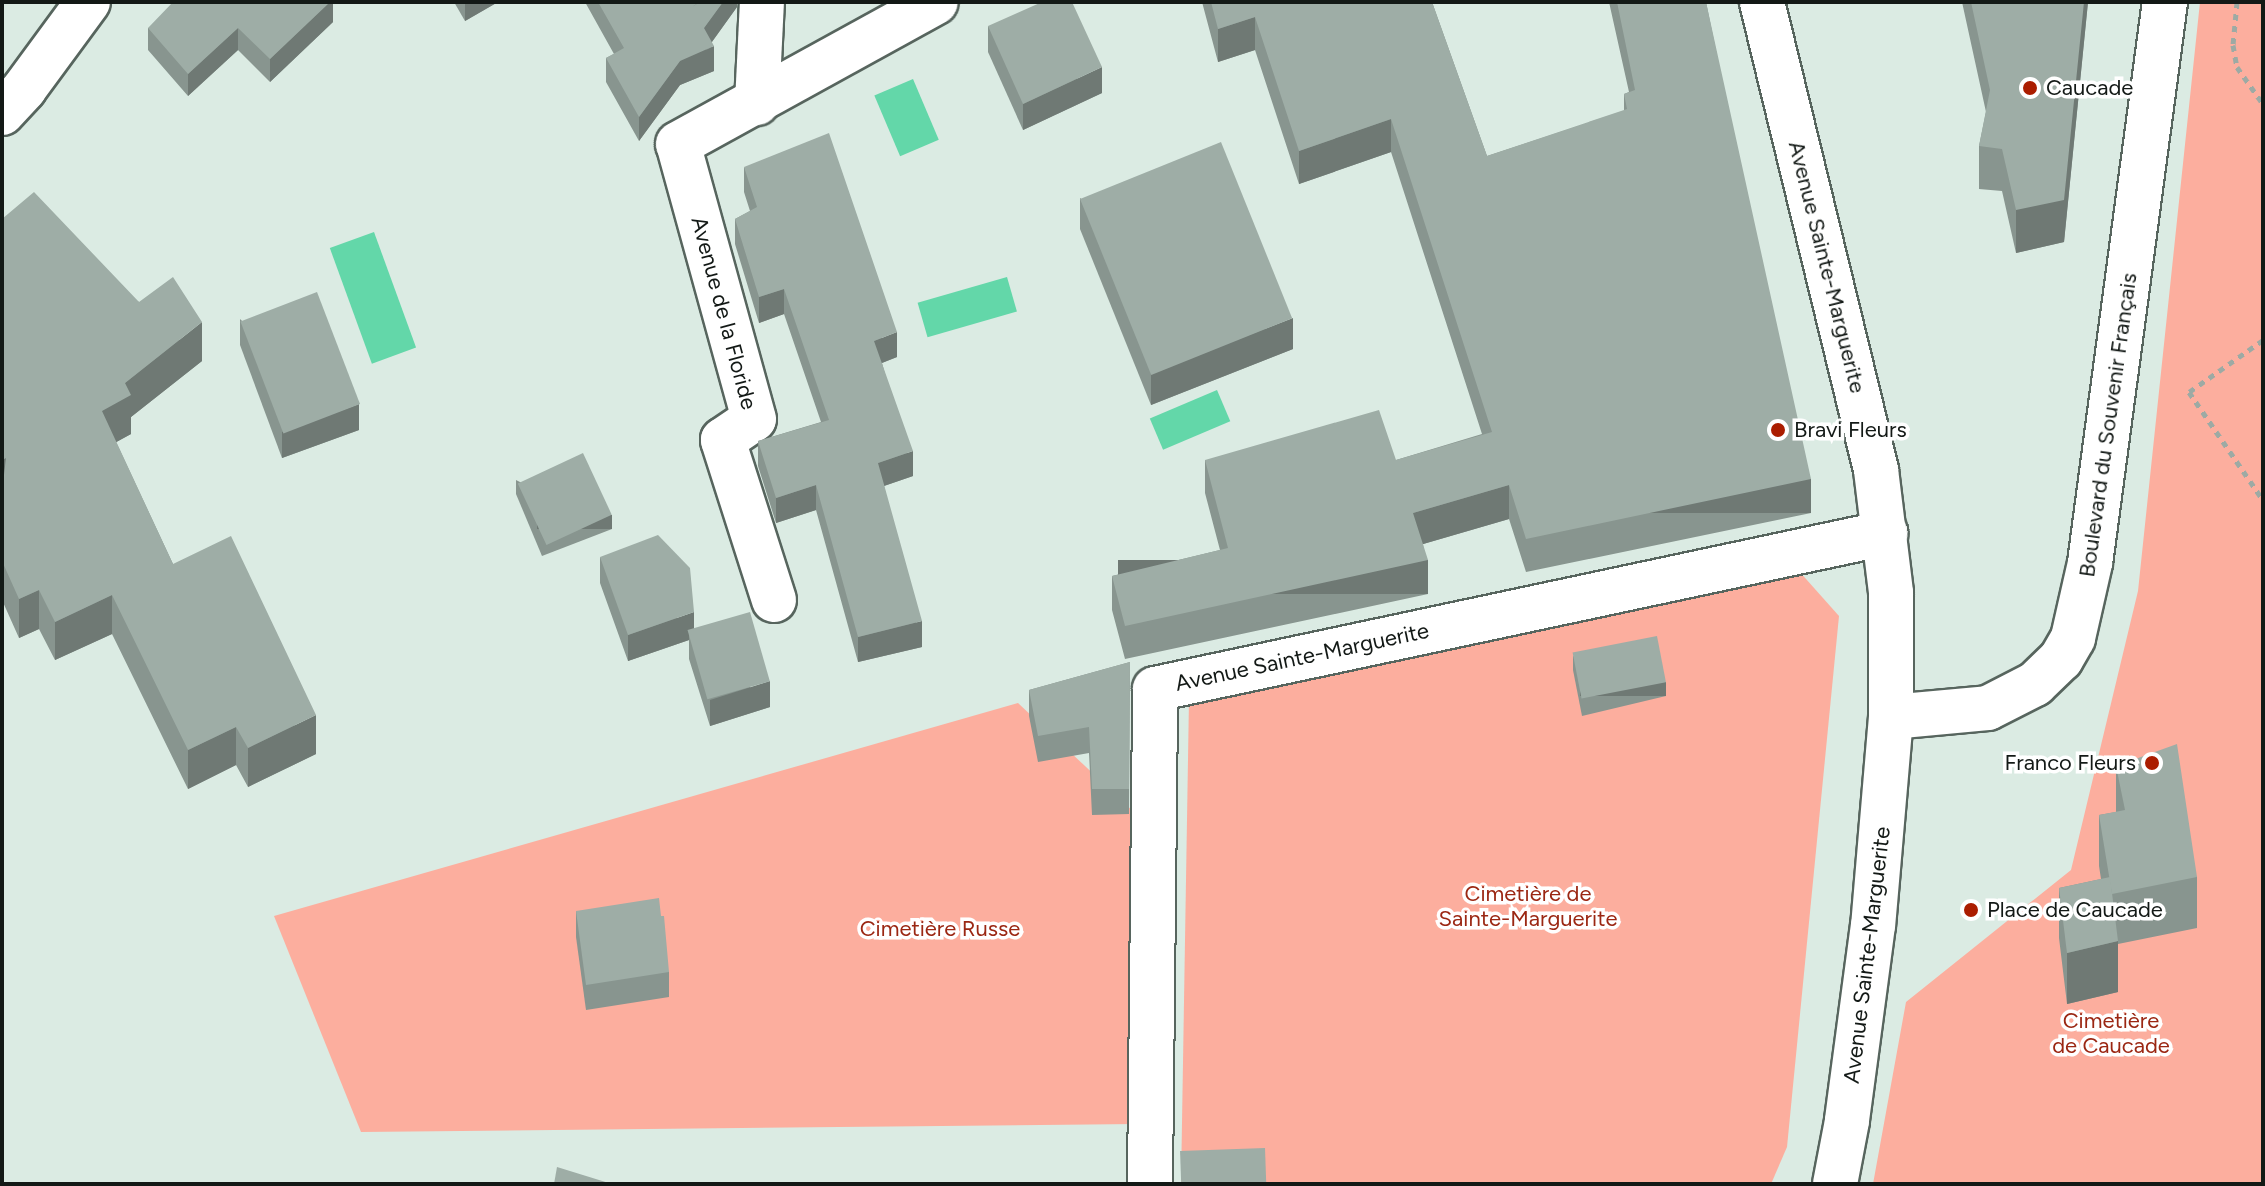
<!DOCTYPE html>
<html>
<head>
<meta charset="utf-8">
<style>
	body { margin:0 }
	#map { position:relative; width:2265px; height:1186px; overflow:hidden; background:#dbebe3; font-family:Figtree,sans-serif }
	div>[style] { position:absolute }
	.green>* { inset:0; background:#fcae9e }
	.water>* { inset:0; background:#63d7a9; transform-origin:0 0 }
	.path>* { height:5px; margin-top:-2.5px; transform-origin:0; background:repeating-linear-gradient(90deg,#9daaa4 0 6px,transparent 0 12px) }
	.roads { filter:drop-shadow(2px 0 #57655e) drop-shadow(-2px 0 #57655e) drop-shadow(0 2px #57655e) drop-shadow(0 -2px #57655e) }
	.street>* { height:44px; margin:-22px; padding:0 22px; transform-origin:22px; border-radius:22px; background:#fff }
	.secondary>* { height:44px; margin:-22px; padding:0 22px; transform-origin:22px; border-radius:22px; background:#fff }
	.wall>* { inset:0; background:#88958f }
	.shaded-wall>* { inset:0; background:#6f7974; transform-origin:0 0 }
	.building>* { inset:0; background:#9eada6; transform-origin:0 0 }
	.dots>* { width:22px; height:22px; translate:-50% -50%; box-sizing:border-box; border:4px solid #fff; border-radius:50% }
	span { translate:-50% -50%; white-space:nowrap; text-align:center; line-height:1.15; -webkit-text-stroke:7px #fff; paint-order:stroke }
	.poi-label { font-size:22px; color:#131916 }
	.left { translate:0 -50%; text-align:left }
	.right { translate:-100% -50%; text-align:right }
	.street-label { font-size:22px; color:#131916 }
	.park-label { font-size:22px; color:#9b2713 }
	.frame { position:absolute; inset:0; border:4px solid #131916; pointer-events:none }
</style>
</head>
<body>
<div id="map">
	<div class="green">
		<div style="clip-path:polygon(2200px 2px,2263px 2px,2263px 1184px,1873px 1184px,1906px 1002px,2071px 870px,2138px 591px)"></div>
		<div style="clip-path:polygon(1790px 561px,1839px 616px,1787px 1147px,1771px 1184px,1181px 1184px,1189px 699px)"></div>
		<div style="clip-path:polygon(1018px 703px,1136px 814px,1137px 1124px,361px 1132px,274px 916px)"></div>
	</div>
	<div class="water">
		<div style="left:913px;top:79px;width:66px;height:42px;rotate:67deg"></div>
		<div style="left:374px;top:232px;width:123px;height:47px;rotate:70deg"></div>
		<div style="left:1007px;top:277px;width:36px;height:93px;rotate:74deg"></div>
		<div style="left:1217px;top:390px;width:34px;height:73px;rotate:67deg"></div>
	</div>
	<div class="path">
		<div style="left:2237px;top:2px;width:43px;rotate:95.3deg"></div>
		<div style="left:2233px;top:45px;width:22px;rotate:80deg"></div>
		<div style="left:2237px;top:67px;width:45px;rotate:54.9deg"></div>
		<div style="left:2263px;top:340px;width:90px;rotate:144.9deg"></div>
		<div style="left:2189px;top:392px;width:131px;rotate:55.6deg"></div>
	</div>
	<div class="roads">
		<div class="street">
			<div style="left:757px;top:103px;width:101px;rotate:-87.2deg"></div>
			<div style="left:2px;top:113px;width:33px;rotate:-47deg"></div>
			<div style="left:24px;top:89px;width:108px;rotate:-53.7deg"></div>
			<div style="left:774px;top:600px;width:168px;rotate:-107.7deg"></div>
			<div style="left:723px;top:440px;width:37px;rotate:-34deg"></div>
			<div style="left:754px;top:419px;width:285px;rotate:-105.4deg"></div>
			<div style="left:678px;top:144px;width:294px;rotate:-28.8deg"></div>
			<div style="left:1891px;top:717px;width:97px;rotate:-5.3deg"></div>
			<div style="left:1988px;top:708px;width:53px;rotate:-27.1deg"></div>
			<div style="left:2035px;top:684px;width:36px;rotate:-44deg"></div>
			<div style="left:2061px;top:659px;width:24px;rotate:-60deg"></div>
			<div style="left:2073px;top:638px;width:77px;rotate:-77.2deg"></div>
			<div style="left:2090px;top:563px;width:566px;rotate:-82.39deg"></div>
			<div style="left:1150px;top:1184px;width:495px;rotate:-89.4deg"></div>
			<div style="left:1155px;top:689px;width:747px;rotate:-12.05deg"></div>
		</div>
		<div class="secondary">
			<div style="left:1762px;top:2px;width:482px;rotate:76.3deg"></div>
			<div style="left:1876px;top:470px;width:124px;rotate:83deg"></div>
			<div style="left:1891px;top:593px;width:124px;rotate:90deg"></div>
			<div style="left:1891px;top:717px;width:209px;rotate:94.9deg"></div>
			<div style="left:1873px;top:925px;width:198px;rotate:97.6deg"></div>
			<div style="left:1847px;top:1121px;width:64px;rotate:100.8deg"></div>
		</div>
	</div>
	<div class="wall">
		<div style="clip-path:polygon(333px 2px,333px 22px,270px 82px,238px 50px,188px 96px,148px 50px,148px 28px)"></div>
		<div style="clip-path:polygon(454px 2px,498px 2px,465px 21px)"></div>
		<div style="clip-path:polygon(585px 2px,737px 2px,737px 7px,712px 42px,714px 71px,680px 85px,639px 141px,606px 82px,606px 58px,614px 54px)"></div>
		<div style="clip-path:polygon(1202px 2px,1432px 2px,1487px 156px,1624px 111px,1624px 94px,1629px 92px,1609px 2px,1706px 2px,1811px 513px,1526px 572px,1509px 519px,1423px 544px,1428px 594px,1125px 659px,1112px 610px,1112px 576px,1220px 550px,1205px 493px,1205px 460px,1396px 460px,1482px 434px,1391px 152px,1299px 184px,1255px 50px,1218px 62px)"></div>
		<div style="clip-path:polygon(1962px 2px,2088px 2px,2064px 242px,2016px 253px,2002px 191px,1979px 189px,1979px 146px,1986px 112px)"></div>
		<div style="clip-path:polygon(988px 26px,1102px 93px,1023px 130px,988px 52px)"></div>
		<div style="clip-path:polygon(744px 167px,897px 357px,882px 363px,913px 476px,884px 486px,922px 647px,858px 662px,816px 510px,776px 523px,758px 466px,758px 441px,821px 422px,784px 314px,759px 323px,735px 244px,735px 219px,750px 211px,744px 192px)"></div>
		<div style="clip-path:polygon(1080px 198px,1293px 349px,1151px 405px,1080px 229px)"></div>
		<div style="clip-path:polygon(2px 219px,139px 302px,202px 361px,131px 417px,131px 434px,116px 442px,173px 564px,316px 754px,248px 787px,236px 765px,188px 789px,112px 634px,55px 660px,39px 629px,19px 638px,2px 600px)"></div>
		<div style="clip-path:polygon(240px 319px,359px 430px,282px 458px,240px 345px)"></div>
		<div style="clip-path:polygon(516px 480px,612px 529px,542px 556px,516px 494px)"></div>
		<div style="clip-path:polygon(600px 557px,694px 632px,770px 707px,710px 726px,689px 659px,689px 640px,628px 661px,600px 583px)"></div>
		<div style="clip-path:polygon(1573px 656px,1666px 696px,1582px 716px,1573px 670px)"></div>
		<div style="clip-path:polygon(1130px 662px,1129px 814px,1092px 815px,1089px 753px,1038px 762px,1029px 716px,1029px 690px)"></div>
		<div style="clip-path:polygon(2116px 766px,2197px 877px,2197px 928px,2118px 944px,2118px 992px,2067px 1004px,2059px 938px,2059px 888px,2101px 879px,2099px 866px,2099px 815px,2116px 812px)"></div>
		<div style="clip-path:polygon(2263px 890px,2263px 925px,2261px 917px,2261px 891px)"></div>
		<div style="clip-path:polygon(576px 911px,669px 972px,669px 997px,586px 1010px,576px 937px)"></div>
	</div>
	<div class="shaded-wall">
		<div style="clip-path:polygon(330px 2px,333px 2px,333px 22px,270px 82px,270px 59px)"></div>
		<div style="clip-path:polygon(465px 2px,498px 2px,465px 21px)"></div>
		<div style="clip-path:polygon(723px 2px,737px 2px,737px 7px,706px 50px,714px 46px,714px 71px,680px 85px,639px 141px,639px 117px)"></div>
		<div style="clip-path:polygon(2084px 2px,2088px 2px,2064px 242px,2016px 253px,2016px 210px)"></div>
		<div style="clip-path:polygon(1255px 17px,1255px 50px,1218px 62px,1218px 29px)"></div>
		<div style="clip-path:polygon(238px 28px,238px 50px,188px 96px,188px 74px)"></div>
		<div style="clip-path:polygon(1102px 67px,1102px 93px,1023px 130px,1023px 104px)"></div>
		<div style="clip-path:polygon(1391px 119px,1391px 152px,1299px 184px,1299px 151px)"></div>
		<div style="clip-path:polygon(784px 289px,784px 314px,759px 323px,759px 297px)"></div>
		<div style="clip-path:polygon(1293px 318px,1293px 349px,1151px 405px,1151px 373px)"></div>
		<div style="clip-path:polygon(202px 322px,202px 361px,131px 417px,131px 434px,102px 450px,102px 411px,125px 383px)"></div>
		<div style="clip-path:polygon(897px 332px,897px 357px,874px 366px,874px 341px)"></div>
		<div style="clip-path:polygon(359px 404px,359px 430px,282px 458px,282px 432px)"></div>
		<div style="clip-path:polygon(913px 451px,913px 476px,878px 488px,878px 463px)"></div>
		<div style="clip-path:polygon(6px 458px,2px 499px,2px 460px)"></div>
		<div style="left:1811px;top:479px;width:34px;height:291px;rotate:90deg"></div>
		<div style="clip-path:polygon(816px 485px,816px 510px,776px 523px,776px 498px)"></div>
		<div style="clip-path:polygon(1509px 485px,1509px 519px,1413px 547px,1413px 513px)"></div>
		<div style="left:612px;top:515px;width:14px;height:75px;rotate:90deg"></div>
		<div style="left:1428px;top:560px;width:34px;height:310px;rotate:90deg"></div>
		<div style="clip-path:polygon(39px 590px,39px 629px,19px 638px,19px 599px)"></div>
		<div style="clip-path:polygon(112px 595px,112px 634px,55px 660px,55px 622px)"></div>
		<div style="clip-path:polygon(694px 612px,694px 638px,689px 633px,689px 640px,628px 661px,628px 635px)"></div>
		<div style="clip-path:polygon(922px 621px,922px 647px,858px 662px,858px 637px)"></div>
		<div style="clip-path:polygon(770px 681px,770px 707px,710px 726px,710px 700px)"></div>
		<div style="left:1666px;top:682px;width:14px;height:86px;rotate:90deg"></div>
		<div style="clip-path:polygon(316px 715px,316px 754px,248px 787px,248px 748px)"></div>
		<div style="clip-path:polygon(236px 727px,236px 765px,188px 789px,188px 750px)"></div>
		<div style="clip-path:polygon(2118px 941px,2118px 992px,2067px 1004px,2067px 953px)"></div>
	</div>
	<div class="building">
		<div style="clip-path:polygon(173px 2px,330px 2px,270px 59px,238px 28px,188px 74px,148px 28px)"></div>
		<div style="clip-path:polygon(598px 2px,699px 2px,692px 7px,700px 2px,723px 2px,704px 28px,714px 46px,680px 61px,639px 117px,606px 58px,624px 48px)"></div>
		<div style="clip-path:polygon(1042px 2px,1072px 2px,1102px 67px,1023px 104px,988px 26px)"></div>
		<div style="clip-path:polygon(1211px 2px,1432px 2px,1487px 156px,1627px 109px,1624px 94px,1635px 90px,1617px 2px,1706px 2px,1811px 479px,1526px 539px,1509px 485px,1413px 513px,1428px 560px,1125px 626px,1112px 576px,1228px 548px,1205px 460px,1379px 410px,1396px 460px,1492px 432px,1391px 119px,1299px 151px,1255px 17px,1218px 29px)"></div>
		<div style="clip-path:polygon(1971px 2px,2084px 2px,2064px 200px,2016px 210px,2002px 149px,1979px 146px,1990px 90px)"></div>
		<div style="clip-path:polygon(829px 133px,897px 332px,874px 341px,913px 451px,878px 463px,922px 621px,858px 637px,816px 485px,776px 498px,758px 441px,829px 420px,784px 289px,759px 297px,735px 219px,757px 207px,744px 167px)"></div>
		<div style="left:1221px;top:142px;width:190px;height:152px;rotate:68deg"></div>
		<div style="clip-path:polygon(34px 192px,139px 302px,173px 277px,202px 322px,125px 383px,131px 395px,102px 411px,173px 564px,231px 536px,316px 715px,248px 748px,236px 727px,188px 750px,112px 595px,55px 622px,39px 590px,19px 599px,2px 561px,2px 492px,6px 458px,2px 460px,2px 219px)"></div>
		<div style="left:317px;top:292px;width:120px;height:82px;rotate:69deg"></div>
		<div style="left:583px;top:453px;width:68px;height:72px;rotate:65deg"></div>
		<div style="clip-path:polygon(658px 535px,690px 568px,694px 612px,628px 635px,600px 557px)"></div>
		<div style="left:750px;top:612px;width:72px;height:65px;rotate:74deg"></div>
		<div style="left:1657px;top:636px;width:47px;height:86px;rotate:79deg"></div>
		<div style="clip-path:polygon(1130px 662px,1129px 789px,1092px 789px,1089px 727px,1038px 736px,1029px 690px)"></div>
		<div style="clip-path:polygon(2177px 744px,2197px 877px,2112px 894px,2099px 815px,2125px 810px,2116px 766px)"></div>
		<div style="clip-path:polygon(2110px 877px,2118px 941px,2067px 953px,2059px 888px)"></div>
		<div style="clip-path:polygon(659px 898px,661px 916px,664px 916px,669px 972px,586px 985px,576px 911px)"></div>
		<div style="left:1265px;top:1148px;width:36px;height:85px;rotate:88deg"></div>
		<div style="clip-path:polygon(557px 1167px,612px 1184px,554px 1184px)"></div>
		<div style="clip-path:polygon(779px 1182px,802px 1184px,779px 1184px)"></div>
	</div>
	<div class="dots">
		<div style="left:2030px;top:88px;background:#ab1d00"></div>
		<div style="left:1778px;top:430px;background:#ab1d00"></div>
		<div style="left:2152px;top:763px;background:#ab1d00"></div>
		<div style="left:1971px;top:910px;background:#ab1d00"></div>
	</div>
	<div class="poi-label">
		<span class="left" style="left:2046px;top:88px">Caucade</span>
		<span class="left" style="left:1794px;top:430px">Bravi Fleurs</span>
		<span class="right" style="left:2136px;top:763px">Franco Fleurs</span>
		<span class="left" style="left:1987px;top:910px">Place de Caucade</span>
	</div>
	<div class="street-label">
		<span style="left:1827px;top:267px;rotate:76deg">Avenue Sainte-Marguerite</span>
		<span style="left:724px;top:313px;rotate:75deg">Avenue de la Floride</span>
		<span style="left:2108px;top:425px;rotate:-82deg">Boulevard du Souvenir Français</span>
		<span style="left:1302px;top:657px;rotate:-12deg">Avenue Sainte-Marguerite</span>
		<span style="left:1867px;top:955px;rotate:-83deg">Avenue Sainte-Marguerite</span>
	</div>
	<div class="park-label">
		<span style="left:1528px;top:906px">Cimetière de<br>Sainte-Marguerite</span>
		<span style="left:940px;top:929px">Cimetière Russe</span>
		<span style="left:2111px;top:1033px">Cimetière<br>de Caucade</span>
	</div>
	<div class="frame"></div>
</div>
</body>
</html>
